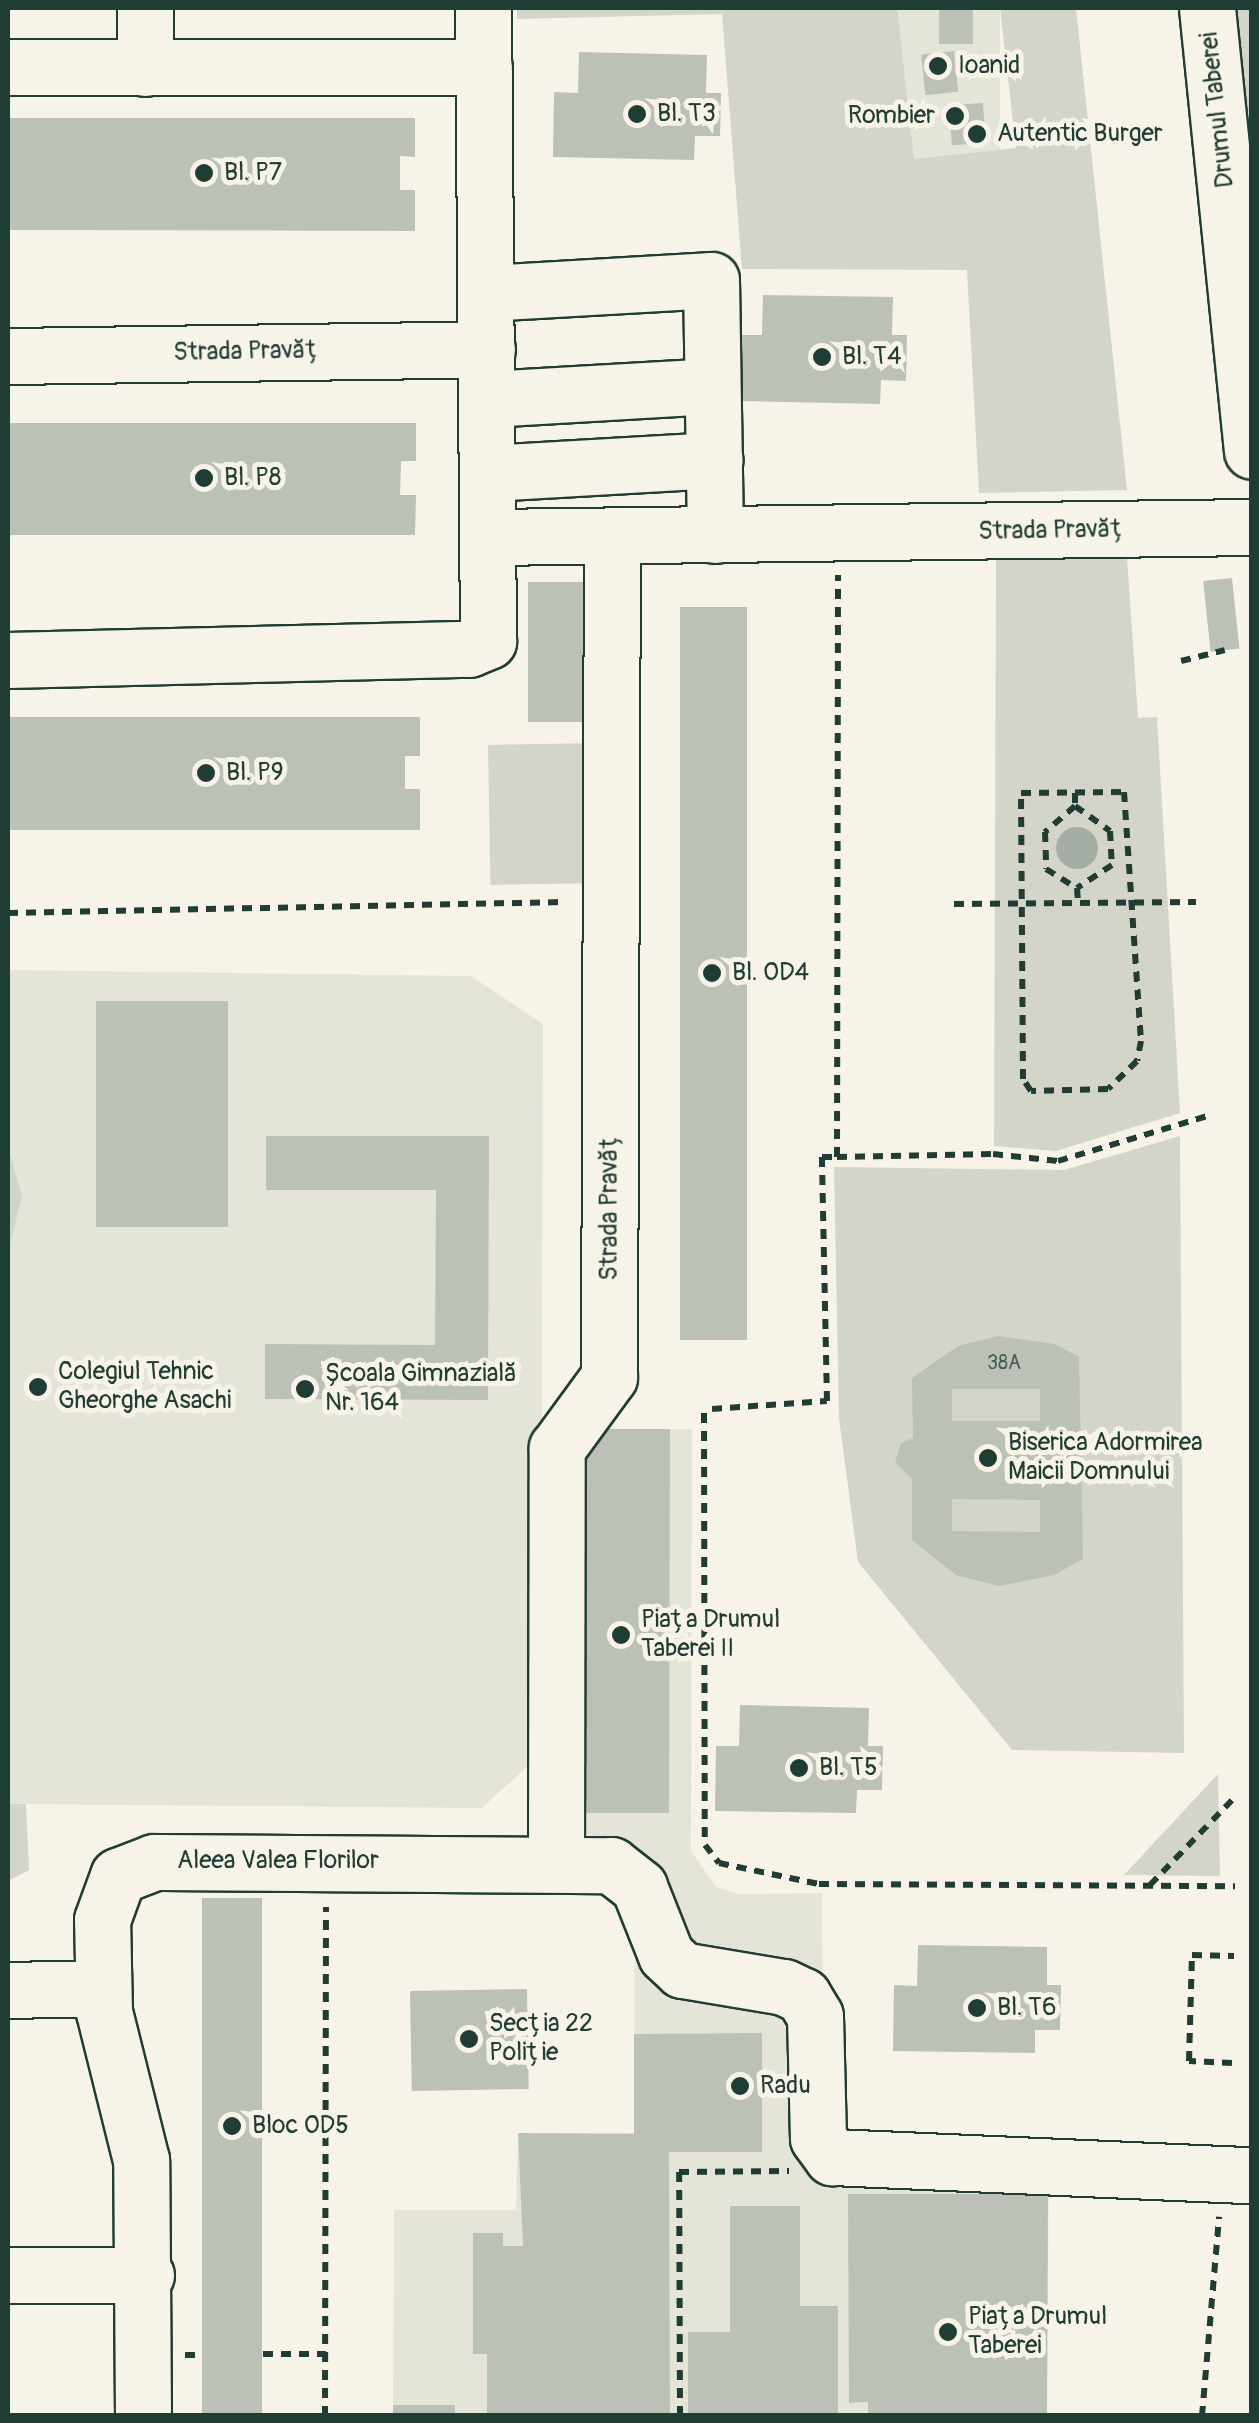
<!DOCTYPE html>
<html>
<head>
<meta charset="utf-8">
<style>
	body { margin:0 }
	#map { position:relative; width:1259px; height:2423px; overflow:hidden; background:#f7f3e8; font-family:Pangolin,sans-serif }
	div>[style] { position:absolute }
	.built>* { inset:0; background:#e5e4d9; transform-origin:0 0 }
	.green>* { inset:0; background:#d3d5ca; transform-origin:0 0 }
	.water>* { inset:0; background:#a4ada3 }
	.round { border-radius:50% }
	.building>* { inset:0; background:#bbc1b6; transform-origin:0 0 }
	.path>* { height:6px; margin-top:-3px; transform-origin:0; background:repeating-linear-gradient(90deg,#1f3d34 0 10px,transparent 0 18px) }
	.roads { filter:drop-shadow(2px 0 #1f3d34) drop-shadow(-2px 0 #1f3d34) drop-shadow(0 2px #1f3d34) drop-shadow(0 -2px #1f3d34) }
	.minor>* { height:55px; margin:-27.5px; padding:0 27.5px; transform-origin:27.5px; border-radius:27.5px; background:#f7f3e8 }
	.major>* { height:55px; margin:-27.5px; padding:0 27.5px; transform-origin:27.5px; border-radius:27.5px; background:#f7f3e8 }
	.dots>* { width:28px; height:28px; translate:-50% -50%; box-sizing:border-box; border:5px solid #f7f3e8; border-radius:50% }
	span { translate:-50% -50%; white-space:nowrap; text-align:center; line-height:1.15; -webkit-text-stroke:10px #f7f3e8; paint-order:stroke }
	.number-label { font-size:20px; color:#465e54 }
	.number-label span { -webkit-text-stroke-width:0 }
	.poi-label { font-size:25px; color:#1f3d34 }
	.left { translate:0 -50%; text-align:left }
	.right { translate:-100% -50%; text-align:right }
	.street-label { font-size:25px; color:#1f3d34 }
	.frame { position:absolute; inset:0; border:10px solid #1f3d34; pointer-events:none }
</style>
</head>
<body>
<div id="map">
	<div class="built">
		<div style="left:897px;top:8px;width:103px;height:152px"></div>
		<div style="clip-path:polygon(8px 970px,471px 976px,543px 1024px,541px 1754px,482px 1808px,8px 1804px)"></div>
		<div style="clip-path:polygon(608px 1429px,692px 1429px,691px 1851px,716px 1887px,739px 1894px,822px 1893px,824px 2129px,1049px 2150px,1047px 2415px,393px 2416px,394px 2210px,516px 2210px,518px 2133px,634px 2133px,635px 1902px,572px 1882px,574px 1457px)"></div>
	</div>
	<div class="green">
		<div style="clip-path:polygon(517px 8px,897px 8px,914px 159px,1016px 148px,1000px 8px,1076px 8px,1127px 490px,979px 493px,967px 270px,742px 269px,722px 14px,517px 19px)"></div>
		<div style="clip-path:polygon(1232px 8px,1251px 8px,1251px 202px)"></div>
		<div style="clip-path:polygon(996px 557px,1127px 557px,1138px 718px,1157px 717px,1180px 1113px,1056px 1151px,994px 1146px)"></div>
		<div style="left:599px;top:743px;width:140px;height:111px;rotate:89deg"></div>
		<div style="clip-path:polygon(1180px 1136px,1184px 1753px,1012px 1750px,858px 1562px,839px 1418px,834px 1167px,1064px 1170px)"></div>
		<div style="clip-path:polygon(8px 1147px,22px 1196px,8px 1253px)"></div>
		<div style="clip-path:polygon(1218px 1774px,1220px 1876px,1124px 1875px)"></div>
		<div style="clip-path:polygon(8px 1804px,26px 1804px,29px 1870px,8px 1881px)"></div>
	</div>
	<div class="water">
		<div class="round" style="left:1056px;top:827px;width:42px;height:42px"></div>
	</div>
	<div class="building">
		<div style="left:939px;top:8px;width:34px;height:36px"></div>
		<div style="left:954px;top:51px;width:41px;height:33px;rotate:84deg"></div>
		<div style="clip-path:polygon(579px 52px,707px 55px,706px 93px,721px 93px,720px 136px,695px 136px,694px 160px,553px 157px,554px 92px,578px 93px)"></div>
		<div style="left:983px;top:103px;width:40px;height:34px;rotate:86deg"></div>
		<div style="clip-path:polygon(8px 118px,415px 118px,415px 157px,400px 156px,400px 190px,415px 190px,415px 231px,8px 230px)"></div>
		<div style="clip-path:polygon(763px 295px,893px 297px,892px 335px,907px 335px,906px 381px,881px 380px,880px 404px,737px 401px,739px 335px,762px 335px)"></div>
		<div style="clip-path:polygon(8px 423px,416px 423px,416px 461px,401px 461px,400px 495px,416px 495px,415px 535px,8px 535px)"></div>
		<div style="left:1232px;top:578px;width:71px;height:29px;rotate:84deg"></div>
		<div style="left:528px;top:582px;width:71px;height:140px"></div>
		<div style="left:680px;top:607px;width:67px;height:733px"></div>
		<div style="clip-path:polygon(8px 717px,420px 717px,420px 756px,405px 756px,405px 789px,420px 789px,420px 830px,8px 830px)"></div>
		<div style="left:96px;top:1001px;width:132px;height:226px"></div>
		<div style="clip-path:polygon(266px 1136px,489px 1136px,488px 1400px,265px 1399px,265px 1344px,435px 1345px,436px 1190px,266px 1190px)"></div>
		<div style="clip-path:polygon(evenodd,998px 1336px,1054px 1344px,1079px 1357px,1083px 1559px,1054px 1575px,999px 1586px,956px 1575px,912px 1540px,912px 1479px,895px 1462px,901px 1443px,913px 1438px,912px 1378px,958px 1346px,998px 1336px,952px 1389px,1040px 1389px,1040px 1421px,952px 1421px,952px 1389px,998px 1336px,952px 1499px,1040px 1500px,1040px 1532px,952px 1531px,952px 1499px)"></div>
		<div style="clip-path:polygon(608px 1429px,670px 1429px,669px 1813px,572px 1813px,574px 1457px)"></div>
		<div style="clip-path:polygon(740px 1705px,869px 1708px,868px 1746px,883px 1746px,882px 1790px,857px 1790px,856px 1813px,715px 1811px,716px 1746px,739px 1746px)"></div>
		<div style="left:202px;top:1898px;width:60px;height:518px"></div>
		<div style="clip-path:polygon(918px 1945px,1047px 1947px,1047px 1985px,1061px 1985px,1060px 2030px,1035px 2030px,1035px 2053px,893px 2051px,894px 1985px,917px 1986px)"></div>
		<div style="left:527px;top:1989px;width:100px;height:117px;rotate:89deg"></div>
		<div style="clip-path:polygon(762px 2033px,762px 2152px,669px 2152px,670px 2416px,487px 2416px,487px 2354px,473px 2354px,473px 2233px,503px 2233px,503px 2246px,523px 2246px,518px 2133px,634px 2134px,634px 2034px)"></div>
		<div style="clip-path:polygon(848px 2194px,1048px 2194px,1047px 2416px,868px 2416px,868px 2402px,849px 2403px)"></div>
		<div style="clip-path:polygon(730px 2206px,800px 2206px,800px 2306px,838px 2306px,838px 2416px,688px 2416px,688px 2332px,730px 2332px)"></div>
		<div style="left:393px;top:2405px;width:62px;height:11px"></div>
	</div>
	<div class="path">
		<div style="left:1181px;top:661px;width:45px;rotate:-14deg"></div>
		<div style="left:1124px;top:792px;width:250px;rotate:86.1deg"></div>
		<div style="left:1141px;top:1041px;width:20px;rotate:101deg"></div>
		<div style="left:1137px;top:1061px;width:40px;rotate:136deg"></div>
		<div style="left:1108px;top:1089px;width:77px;rotate:178.5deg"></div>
		<div style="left:1031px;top:1091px;width:14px;rotate:-124deg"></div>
		<div style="left:1023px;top:1079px;width:286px;rotate:-90.4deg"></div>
		<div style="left:1021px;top:793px;width:103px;rotate:-0.6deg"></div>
		<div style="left:1075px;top:793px;width:13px;rotate:90deg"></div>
		<div style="left:1075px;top:806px;width:40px;rotate:139deg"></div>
		<div style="left:1045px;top:832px;width:37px;rotate:88deg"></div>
		<div style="left:1046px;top:869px;width:36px;rotate:32deg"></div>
		<div style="left:1077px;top:888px;width:15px;rotate:86deg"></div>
		<div style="left:1075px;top:806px;width:43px;rotate:35.5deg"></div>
		<div style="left:1110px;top:831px;width:34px;rotate:87deg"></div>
		<div style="left:1112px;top:865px;width:42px;rotate:146.7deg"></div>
		<div style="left:954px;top:904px;width:242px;rotate:-0.5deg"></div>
		<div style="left:8px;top:913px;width:558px;rotate:-1.13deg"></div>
		<div style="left:837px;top:1157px;width:156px;rotate:-1.1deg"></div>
		<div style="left:993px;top:1154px;width:65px;rotate:6.1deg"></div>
		<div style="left:1058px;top:1161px;width:159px;rotate:-16.8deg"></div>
		<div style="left:712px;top:1409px;width:115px;rotate:-4deg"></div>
		<div style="left:827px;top:1401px;width:244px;rotate:-91.2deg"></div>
		<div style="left:822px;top:1157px;width:15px"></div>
		<div style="left:837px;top:1157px;width:582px;rotate:-89.9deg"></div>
		<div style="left:704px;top:1413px;width:432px;rotate:89.9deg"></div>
		<div style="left:705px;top:1845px;width:23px;rotate:52deg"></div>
		<div style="left:719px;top:1863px;width:102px;rotate:11.9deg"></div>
		<div style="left:819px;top:1884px;width:416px;rotate:0.3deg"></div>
		<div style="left:1150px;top:1885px;width:122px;rotate:-46deg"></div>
		<div style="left:1232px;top:2063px;width:43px;rotate:-177.3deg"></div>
		<div style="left:1189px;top:2061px;width:106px;rotate:-88.4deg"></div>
		<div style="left:1192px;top:1955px;width:42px;rotate:1.4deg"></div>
		<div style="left:263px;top:2354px;width:63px"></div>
		<div style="left:185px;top:2355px;width:18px"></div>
		<div style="left:325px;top:2416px;width:509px;rotate:-89.89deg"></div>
		<div style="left:680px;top:2416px;width:244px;rotate:-90.2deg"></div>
		<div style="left:679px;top:2172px;width:110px;rotate:-0.5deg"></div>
		<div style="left:1202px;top:2416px;width:200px;rotate:-85.1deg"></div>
	</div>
	<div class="roads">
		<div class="minor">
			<div style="left:145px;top:8px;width:60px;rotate:90deg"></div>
			<div style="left:8px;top:67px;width:476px"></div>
			<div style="left:486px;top:293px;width:225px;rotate:-3.3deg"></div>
			<div style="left:711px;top:280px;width:255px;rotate:89.1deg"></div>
			<div style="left:8px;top:356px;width:479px;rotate:-0.8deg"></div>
			<div style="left:488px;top:399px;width:223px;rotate:-3.3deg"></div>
			<div style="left:489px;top:473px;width:226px;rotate:-3.3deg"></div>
			<div style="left:490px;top:537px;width:762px;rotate:-0.75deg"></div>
			<div style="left:8px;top:660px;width:461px;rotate:-1.4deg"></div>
			<div style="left:469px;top:649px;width:21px;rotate:-23deg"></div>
			<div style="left:488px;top:641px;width:633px;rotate:-90.45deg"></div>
			<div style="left:556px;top:1860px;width:412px;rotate:-89.9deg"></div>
			<div style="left:557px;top:1448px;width:88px;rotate:-53.8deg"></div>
			<div style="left:609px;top:1377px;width:842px;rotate:-89.8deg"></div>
			<div style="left:8px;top:1990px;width:93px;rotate:-1.2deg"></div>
			<div style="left:8px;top:2275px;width:138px"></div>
			<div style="left:143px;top:2416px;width:256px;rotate:-90.4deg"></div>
			<div style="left:141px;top:2160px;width:153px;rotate:-104deg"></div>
			<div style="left:104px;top:2012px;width:92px;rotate:-91.2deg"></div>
			<div style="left:102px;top:1920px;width:47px;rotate:-70deg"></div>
			<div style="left:118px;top:1876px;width:39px;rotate:-21deg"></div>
			<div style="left:154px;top:1862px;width:457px;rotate:0.4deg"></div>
			<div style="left:611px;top:1865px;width:36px;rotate:38deg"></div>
			<div style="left:639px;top:1887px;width:73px;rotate:68.3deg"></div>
			<div style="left:666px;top:1955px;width:22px;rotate:43deg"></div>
			<div style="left:682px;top:1970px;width:103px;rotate:9.5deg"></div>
			<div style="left:784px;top:1987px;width:21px;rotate:25deg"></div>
			<div style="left:803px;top:1996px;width:23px;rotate:59deg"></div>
			<div style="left:815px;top:2016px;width:122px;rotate:88.6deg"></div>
			<div style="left:818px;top:2138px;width:24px;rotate:54deg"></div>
			<div style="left:832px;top:2157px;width:420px;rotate:2.5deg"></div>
		</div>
		<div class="major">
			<div style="left:1207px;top:8px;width:445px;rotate:84.2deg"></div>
		</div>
	</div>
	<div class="dots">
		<div style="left:938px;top:66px;background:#1f3d34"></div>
		<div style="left:637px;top:114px;background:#1f3d34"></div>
		<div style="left:955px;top:116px;background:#1f3d34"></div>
		<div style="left:977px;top:134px;background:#1f3d34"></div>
		<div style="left:204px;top:173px;background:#1f3d34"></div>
		<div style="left:822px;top:357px;background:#1f3d34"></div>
		<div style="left:204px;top:478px;background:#1f3d34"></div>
		<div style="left:206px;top:773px;background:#1f3d34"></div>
		<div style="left:712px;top:973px;background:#1f3d34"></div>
		<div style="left:38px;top:1387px;background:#1f3d34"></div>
		<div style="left:305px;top:1389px;background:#1f3d34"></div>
		<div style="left:988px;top:1458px;background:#1f3d34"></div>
		<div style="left:621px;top:1635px;background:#1f3d34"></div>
		<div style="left:799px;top:1768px;background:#1f3d34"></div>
		<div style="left:977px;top:2008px;background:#1f3d34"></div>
		<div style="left:469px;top:2039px;background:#1f3d34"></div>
		<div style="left:740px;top:2086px;background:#1f3d34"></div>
		<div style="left:232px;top:2126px;background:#1f3d34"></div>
		<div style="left:948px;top:2332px;background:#1f3d34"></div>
	</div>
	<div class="number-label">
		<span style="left:1004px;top:1362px">38A</span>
	</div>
	<div class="poi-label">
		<span class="left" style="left:958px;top:66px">Ioanid</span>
		<span class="left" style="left:657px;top:114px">Bl. T3</span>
		<span class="right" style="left:935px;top:116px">Rombier</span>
		<span class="left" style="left:997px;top:134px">Autentic Burger</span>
		<span class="left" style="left:224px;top:173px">Bl. P7</span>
		<span class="left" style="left:842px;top:357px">Bl. T4</span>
		<span class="left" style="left:224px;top:478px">Bl. P8</span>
		<span class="left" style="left:226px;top:773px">Bl. P9</span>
		<span class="left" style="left:732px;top:973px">Bl. OD4</span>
		<span class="left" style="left:58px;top:1387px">Colegiul Tehnic<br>Gheorghe Asachi</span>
		<span class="left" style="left:325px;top:1389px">Școala Gimnazială<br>Nr. 164</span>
		<span class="left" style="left:1008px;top:1458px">Biserica Adormirea<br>Maicii Domnului</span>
		<span class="left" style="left:641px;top:1635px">Piața Drumul<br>Taberei II</span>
		<span class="left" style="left:819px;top:1768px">Bl. T5</span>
		<span class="left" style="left:997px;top:2008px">Bl. T6</span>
		<span class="left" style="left:489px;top:2039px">Secția 22<br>Poliție</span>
		<span class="left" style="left:760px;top:2086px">Radu</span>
		<span class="left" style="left:252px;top:2126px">Bloc OD5</span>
		<span class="left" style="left:968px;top:2332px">Piața Drumul<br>Taberei</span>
	</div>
	<div class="street-label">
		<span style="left:1218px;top:110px;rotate:-96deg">Drumul Taberei</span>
		<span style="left:247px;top:352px;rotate:-1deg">Strada Pravăț</span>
		<span style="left:1052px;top:531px;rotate:-1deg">Strada Pravăț</span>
		<span style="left:610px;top:1207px;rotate:-90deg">Strada Pravăț</span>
		<span style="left:278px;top:1861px">Aleea Valea Florilor</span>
	</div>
	<div class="frame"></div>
</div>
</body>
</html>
